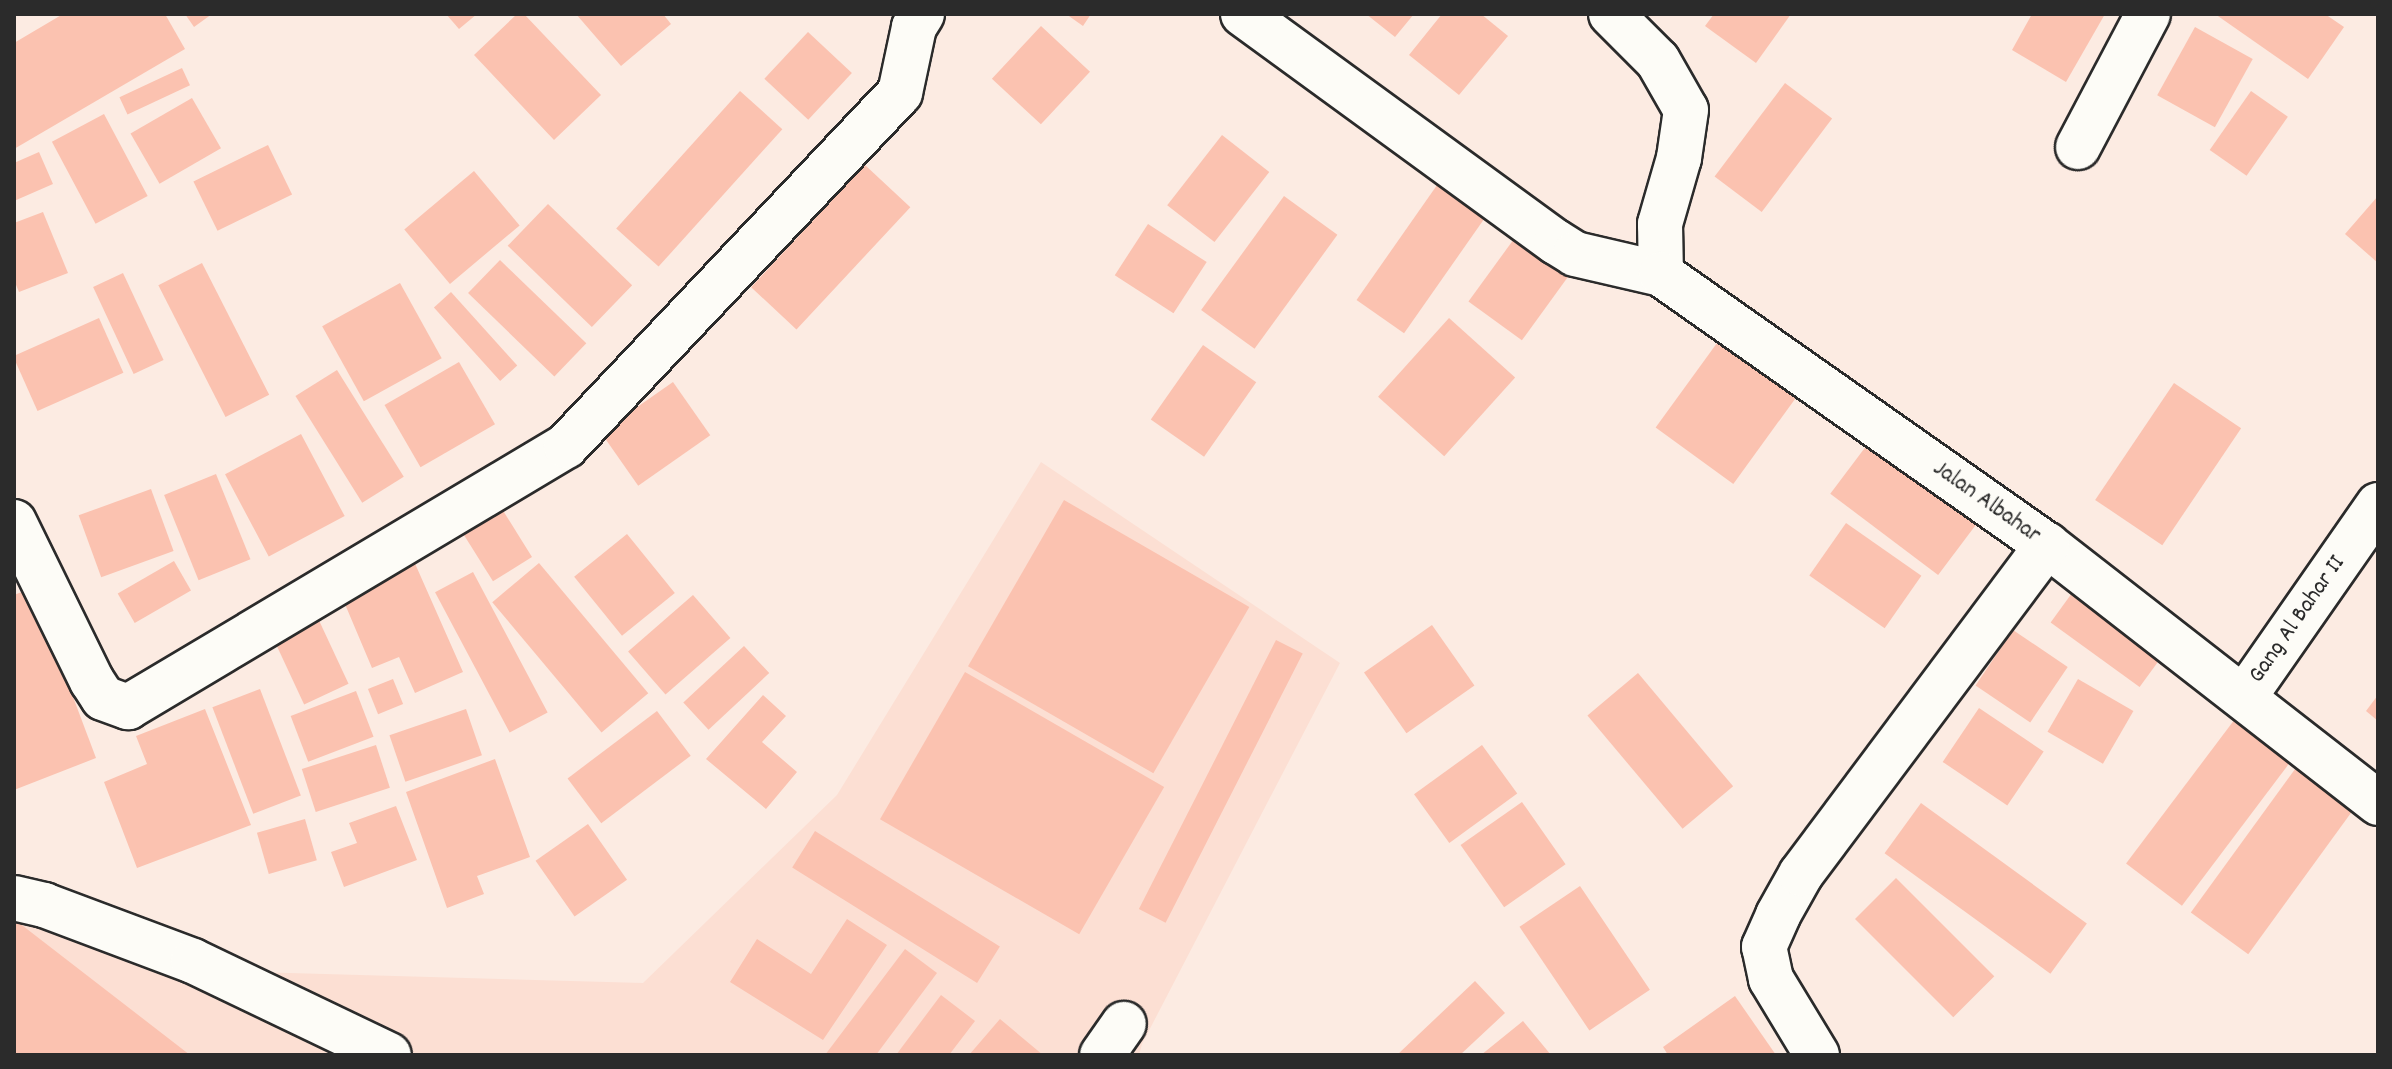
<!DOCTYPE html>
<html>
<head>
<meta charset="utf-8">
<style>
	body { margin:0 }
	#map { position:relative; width:2392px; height:1069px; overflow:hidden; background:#fcebe2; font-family:Dekko,sans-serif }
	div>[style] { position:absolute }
	.built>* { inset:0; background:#fcdfd3 }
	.building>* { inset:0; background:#fbc2b0; transform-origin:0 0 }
	.roads { filter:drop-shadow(2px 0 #2b2b2b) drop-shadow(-2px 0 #2b2b2b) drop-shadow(0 2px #2b2b2b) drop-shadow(0 -2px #2b2b2b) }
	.minor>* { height:44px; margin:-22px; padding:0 22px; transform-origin:22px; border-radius:22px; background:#fdfcf7 }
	span { translate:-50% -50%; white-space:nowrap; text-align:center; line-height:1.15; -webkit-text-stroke:6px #fdfcf7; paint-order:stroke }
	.street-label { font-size:24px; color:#2b2b2b }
	.frame { position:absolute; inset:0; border:16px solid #2b2b2b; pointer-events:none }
</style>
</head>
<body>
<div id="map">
	<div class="built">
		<div style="clip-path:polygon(1041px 462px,1340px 663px,1142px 1044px,1139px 1055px,14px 1055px,14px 893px,182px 970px,643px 983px,837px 795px)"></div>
	</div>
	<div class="building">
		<div style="clip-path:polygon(63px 14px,165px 14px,185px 49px,14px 149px,14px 43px)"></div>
		<div style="clip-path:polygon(185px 14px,212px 14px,194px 27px)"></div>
		<div style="clip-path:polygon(446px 14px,477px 14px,459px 29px)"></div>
		<div style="clip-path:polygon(517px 14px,524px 14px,601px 95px,554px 140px,474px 55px)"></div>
		<div style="clip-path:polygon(576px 14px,663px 14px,671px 24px,621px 66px)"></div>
		<div style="clip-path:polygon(1066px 14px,1091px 14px,1083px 26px)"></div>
		<div style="clip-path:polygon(1366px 14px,1414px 14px,1395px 37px)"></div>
		<div style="clip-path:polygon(1442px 14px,1481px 14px,1508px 36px,1459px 95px,1409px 55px)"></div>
		<div style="clip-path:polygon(1714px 14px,1791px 14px,1756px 63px,1705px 26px)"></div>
		<div style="clip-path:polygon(2032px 14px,2105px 14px,2066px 82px,2012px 50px)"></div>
		<div style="clip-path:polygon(2215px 14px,2325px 14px,2344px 27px,2308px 79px)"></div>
		<div style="left:1041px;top:26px;width:67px;height:72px;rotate:43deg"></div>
		<div style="left:2195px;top:27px;width:66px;height:78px;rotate:29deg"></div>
		<div style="left:808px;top:32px;width:60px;height:64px;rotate:43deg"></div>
		<div style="left:182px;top:68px;width:19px;height:69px;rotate:65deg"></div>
		<div style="left:1785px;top:83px;width:59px;height:117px;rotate:37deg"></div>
		<div style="left:740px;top:91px;width:57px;height:185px;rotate:42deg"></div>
		<div style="left:2251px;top:91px;width:45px;height:72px;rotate:35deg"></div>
		<div style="left:192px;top:98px;width:58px;height:71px;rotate:60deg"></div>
		<div style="left:104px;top:114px;width:93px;height:59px;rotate:62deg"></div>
		<div style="left:1222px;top:135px;width:60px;height:89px;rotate:38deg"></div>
		<div style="left:268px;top:145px;width:55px;height:83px;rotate:64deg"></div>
		<div style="clip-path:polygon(39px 152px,53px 184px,14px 201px,14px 163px)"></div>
		<div style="left:865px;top:165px;width:62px;height:167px;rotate:43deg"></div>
		<div style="left:474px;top:171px;width:71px;height:91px;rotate:50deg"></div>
		<div style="left:1442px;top:178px;width:58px;height:149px;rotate:35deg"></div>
		<div style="left:1284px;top:196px;width:66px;height:141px;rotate:36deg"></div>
		<div style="clip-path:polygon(2378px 196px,2378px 263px,2345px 234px)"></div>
		<div style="left:548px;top:204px;width:117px;height:58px;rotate:44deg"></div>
		<div style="clip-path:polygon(43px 212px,68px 273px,19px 292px,14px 280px,14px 223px)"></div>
		<div style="left:1148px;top:224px;width:70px;height:61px;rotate:33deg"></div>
		<div style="left:1519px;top:232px;width:66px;height:86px;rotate:36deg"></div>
		<div style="left:500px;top:260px;width:120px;height:46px;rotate:44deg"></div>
		<div style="left:202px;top:263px;width:148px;height:49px;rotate:63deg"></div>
		<div style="left:123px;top:273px;width:96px;height:33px;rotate:65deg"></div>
		<div style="left:400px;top:283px;width:86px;height:89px;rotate:61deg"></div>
		<div style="left:451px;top:292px;width:99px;height:23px;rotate:48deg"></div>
		<div style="left:99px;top:318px;width:60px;height:94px;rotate:66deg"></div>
		<div style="left:1449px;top:318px;width:89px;height:106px;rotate:42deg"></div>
		<div style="left:1725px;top:332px;width:96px;height:118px;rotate:36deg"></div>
		<div style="left:1203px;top:345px;width:65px;height:91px;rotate:35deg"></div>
		<div style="left:459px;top:362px;width:72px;height:86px;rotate:60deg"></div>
		<div style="left:337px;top:370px;width:126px;height:49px;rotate:58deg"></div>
		<div style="left:673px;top:382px;width:65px;height:88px;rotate:55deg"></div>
		<div style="left:2174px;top:383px;width:81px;height:141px;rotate:34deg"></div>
		<div style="left:301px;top:434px;width:93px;height:86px;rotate:62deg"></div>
		<div style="left:1870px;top:441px;width:135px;height:66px;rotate:37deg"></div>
		<div style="left:216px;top:474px;width:92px;height:56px;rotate:68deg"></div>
		<div style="left:151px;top:489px;width:66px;height:77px;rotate:70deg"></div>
		<div style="left:1064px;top:500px;width:214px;height:192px;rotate:30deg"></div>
		<div style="left:497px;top:501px;width:66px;height:46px;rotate:58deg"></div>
		<div style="left:1846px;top:523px;width:92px;height:64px;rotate:35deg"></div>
		<div style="left:627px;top:534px;width:76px;height:68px;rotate:51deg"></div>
		<div style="clip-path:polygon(413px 559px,463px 672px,415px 693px,399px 657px,372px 668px,339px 590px)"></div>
		<div style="left:174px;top:561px;width:34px;height:65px;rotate:60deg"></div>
		<div style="left:539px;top:563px;width:170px;height:61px;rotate:50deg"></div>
		<div style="left:473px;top:572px;width:159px;height:43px;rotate:62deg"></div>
		<div style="left:2080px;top:582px;width:110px;height:50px;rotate:36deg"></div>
		<div style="clip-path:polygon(32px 588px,96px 758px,14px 790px,14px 595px)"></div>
		<div style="left:693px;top:595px;width:57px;height:86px;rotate:49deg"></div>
		<div style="left:316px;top:614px;width:77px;height:49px;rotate:65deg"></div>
		<div style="left:1432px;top:625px;width:74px;height:83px;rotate:55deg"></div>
		<div style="left:2013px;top:630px;width:66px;height:67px;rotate:34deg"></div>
		<div style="left:1276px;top:640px;width:30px;height:302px;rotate:27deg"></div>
		<div style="left:744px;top:646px;width:37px;height:83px;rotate:47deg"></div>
		<div style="left:965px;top:672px;width:230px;height:170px;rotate:30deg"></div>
		<div style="left:1638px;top:673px;width:148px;height:66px;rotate:50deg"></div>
		<div style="left:393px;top:679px;width:27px;height:27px;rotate:68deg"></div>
		<div style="left:2078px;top:679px;width:64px;height:61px;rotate:30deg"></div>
		<div style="left:260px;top:689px;width:114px;height:51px;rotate:69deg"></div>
		<div style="left:356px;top:691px;width:49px;height:70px;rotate:69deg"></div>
		<div style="clip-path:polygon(763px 695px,786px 716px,762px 742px,797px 772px,766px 809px,706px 759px)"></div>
		<div style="clip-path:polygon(2378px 695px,2378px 721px,2366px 711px)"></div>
		<div style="left:2244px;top:707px;width:70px;height:196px;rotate:37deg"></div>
		<div style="left:1979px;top:708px;width:78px;height:65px;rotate:34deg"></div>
		<div style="clip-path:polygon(205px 709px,251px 825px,137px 868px,104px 782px,147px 764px,136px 736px)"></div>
		<div style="left:466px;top:709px;width:49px;height:81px;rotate:71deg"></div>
		<div style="left:657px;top:711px;width:56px;height:112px;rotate:53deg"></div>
		<div style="left:376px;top:745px;width:45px;height:78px;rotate:72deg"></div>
		<div style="left:1482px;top:745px;width:60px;height:84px;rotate:54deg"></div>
		<div style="left:2306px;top:754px;width:71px;height:196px;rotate:36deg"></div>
		<div style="clip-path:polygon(495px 759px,530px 857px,477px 876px,484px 894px,447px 908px,406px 792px)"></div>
		<div style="left:1522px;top:802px;width:76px;height:75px;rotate:55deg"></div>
		<div style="left:1921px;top:803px;width:205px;height:62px;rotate:36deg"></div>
		<div style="clip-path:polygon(396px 806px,417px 860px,344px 887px,331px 852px,357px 843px,349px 823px)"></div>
		<div style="left:305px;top:819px;width:43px;height:50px;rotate:74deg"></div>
		<div style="left:588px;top:824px;width:68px;height:64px;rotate:55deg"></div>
		<div style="left:815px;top:831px;width:218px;height:43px;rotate:32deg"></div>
		<div style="left:1896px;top:878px;width:139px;height:58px;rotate:45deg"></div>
		<div style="left:1580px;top:886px;width:125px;height:73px;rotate:56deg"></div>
		<div style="clip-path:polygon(14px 919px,190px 1055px,14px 1055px)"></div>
		<div style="clip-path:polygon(847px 919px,887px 945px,823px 1040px,730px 982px,757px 939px,811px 974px)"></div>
		<div style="clip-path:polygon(905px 949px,937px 973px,876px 1055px,825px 1055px)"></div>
		<div style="clip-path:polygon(1475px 981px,1505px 1013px,1460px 1055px,1397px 1055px)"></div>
		<div style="clip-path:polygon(941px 995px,975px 1021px,949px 1055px,896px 1055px)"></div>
		<div style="clip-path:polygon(1735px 996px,1776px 1055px,1668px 1055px,1663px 1047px)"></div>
		<div style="clip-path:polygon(1000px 1019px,1043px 1055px,969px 1055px)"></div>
		<div style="clip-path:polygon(1523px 1021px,1551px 1055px,1481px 1055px)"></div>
	</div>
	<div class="roads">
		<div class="minor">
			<div style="left:1243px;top:14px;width:387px;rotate:36.1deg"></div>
			<div style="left:1556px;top:242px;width:22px;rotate:32deg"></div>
			<div style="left:1575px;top:254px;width:88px;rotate:13.1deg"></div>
			<div style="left:1611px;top:14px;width:66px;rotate:45deg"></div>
			<div style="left:1658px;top:61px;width:56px;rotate:60.3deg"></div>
			<div style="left:1686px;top:110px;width:49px;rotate:98.3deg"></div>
			<div style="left:1679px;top:158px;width:69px;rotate:106.1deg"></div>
			<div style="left:1660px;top:224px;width:50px;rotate:88.9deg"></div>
			<div style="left:1661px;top:274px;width:472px;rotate:35.1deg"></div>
			<div style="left:2047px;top:545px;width:420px;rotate:37.9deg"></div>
			<div style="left:2078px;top:147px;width:150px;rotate:-62.2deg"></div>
			<div style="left:14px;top:522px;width:177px;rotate:63.9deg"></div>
			<div style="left:92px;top:681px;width:20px;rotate:57deg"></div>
			<div style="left:103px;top:698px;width:27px;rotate:20deg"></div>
			<div style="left:128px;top:707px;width:510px;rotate:-30.79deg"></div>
			<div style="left:566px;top:446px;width:486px;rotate:-46.6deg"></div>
			<div style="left:900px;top:93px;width:67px;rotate:-78deg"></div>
			<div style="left:914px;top:27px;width:15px;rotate:-58deg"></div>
			<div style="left:2245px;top:696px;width:233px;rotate:-55.1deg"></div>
			<div style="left:14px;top:898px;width:31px;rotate:13deg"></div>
			<div style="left:44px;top:905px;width:159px;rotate:20.6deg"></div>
			<div style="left:193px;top:961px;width:217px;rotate:25.6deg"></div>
			<div style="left:1102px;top:1055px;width:38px;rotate:-55deg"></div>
			<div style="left:1817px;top:1055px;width:89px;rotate:-121.2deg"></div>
			<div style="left:1771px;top:979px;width:33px;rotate:-102deg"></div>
			<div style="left:1764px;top:947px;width:35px;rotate:-66deg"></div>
			<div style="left:1778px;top:915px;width:47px;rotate:-60.7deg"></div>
			<div style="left:1801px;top:874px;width:411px;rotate:-53.2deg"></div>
		</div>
	</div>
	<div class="street-label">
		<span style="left:1986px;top:503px;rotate:35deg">Jalan Albahar</span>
		<span style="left:2298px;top:620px;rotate:-55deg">Gang Al Bahar II</span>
	</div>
	<div class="frame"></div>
</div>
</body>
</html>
